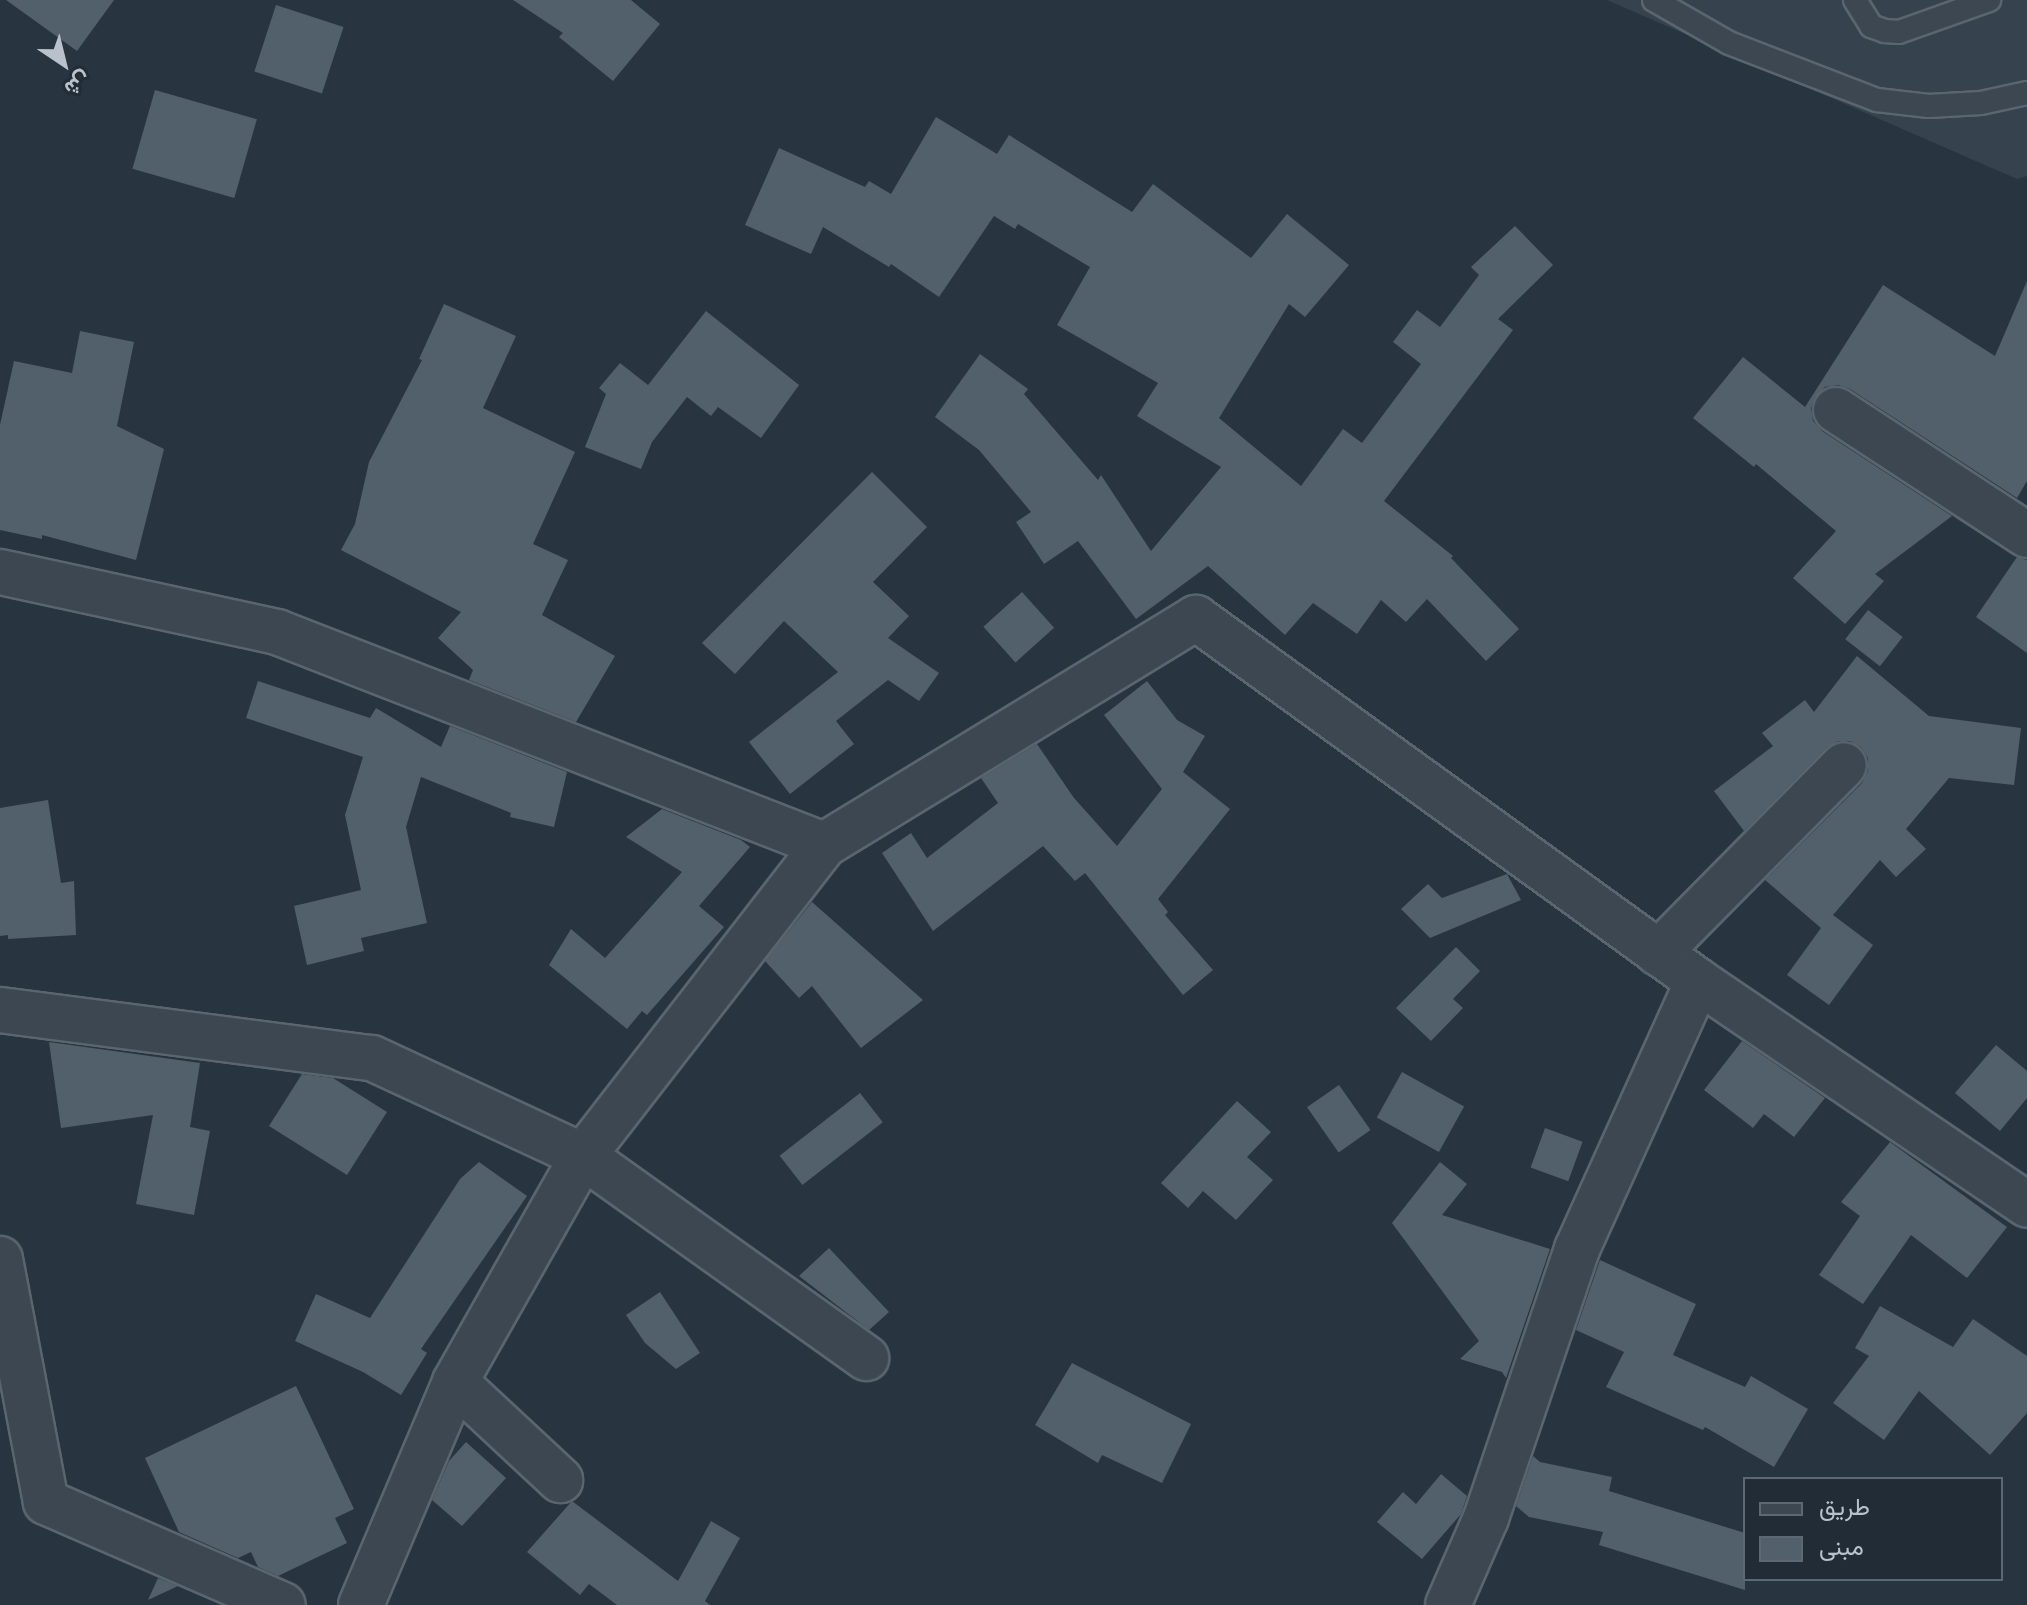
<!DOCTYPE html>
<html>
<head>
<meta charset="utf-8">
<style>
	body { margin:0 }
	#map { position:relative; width:2027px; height:1605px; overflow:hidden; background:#283541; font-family:"Roboto Condensed",Vazirmatn,sans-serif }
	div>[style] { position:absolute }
	.airport>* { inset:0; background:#36424e }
	.building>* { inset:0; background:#51606b; transform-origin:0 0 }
	.roads { filter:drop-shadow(2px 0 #5a656e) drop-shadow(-2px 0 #5a656e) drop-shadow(0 2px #5a656e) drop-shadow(0 -2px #5a656e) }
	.lane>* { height:22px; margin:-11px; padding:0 11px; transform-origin:11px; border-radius:11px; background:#3c4751 }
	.street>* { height:44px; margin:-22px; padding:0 22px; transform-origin:22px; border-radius:22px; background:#3c4751 }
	span { translate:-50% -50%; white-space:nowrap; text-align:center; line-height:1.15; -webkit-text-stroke:8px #212c36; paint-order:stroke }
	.legend { position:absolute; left:1743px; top:1477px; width:260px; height:104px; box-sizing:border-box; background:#212c36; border:2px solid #5e6872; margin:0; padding:10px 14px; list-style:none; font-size:24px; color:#b9c2cb }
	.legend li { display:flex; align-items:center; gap:16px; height:40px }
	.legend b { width:40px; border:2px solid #5e6872 }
	.north { position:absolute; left:24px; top:24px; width:80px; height:80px; -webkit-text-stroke:6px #212c36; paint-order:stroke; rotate:145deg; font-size:22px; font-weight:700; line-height:32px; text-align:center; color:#b9c2cb }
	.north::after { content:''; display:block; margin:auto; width:28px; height:36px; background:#b9c2cb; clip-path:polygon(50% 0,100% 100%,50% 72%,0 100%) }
</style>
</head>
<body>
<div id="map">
	<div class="airport">
		<div style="clip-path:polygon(1607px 0,2027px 0,2027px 176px,2017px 179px)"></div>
	</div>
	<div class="building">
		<div style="clip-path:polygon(6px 0,114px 0,77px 51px)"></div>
		<div style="clip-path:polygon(513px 0,631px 0,660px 24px,613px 81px,559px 37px,563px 33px)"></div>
		<div style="left:276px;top:5px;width:71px;height:70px;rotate:18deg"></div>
		<div style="left:155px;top:90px;width:106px;height:82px;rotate:16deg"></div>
		<div style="clip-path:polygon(936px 117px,997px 154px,1009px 135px,1132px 212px,1153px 184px,1251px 258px,1287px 214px,1349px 265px,1305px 317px,1289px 304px,1219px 418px,1301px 486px,1343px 429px,1362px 443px,1421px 364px,1393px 342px,1417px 310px,1440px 327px,1479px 275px,1471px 267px,1515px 226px,1553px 265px,1498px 319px,1513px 330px,1384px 501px,1453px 556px,1451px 558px,1519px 629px,1486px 661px,1427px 599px,1406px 622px,1381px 600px,1357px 634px,1313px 603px,1285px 635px,1208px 566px,1136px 619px,1078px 541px,1044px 564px,1016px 522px,1031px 512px,979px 450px,935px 417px,980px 354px,1028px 389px,1024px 394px,1098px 480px,1101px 475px,1151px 551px,1221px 467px,1137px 416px,1158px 383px,1057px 325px,1090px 267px,1018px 224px,1015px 229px,994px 216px,939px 297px,891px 264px,889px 267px,823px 227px,811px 254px,745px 225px,779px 148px,865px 187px,869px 181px,891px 194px)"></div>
		<div style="clip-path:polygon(2027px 281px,2027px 481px,2017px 498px,1850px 389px,1838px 385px,1825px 387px,1815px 397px,1811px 408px,1813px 421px,1822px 431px,1952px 516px,1875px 574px,1884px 581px,1845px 624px,1793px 578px,1836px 531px,1756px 464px,1754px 467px,1693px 418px,1743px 357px,1805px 407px,1883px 285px,1995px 356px)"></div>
		<div style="clip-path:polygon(444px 304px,516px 336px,483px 408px,575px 452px,533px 544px,568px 560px,542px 615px,615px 656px,576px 722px,469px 680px,473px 670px,438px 638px,461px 612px,341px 550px,355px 524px,369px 462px,422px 360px,419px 359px)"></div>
		<div style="clip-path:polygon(706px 311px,799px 385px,761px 438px,718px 407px,711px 416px,687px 397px,652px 442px,641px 469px,585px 447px,606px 394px,599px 388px,620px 363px,648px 385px)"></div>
		<div style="clip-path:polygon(80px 331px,134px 342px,117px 426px,164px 449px,136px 560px,42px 535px,42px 539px,0 530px,0 425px,14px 361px,72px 373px)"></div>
		<div style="clip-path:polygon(872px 472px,927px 527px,873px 582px,909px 616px,888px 638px,939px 673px,919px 701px,888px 680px,836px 721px,854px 744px,790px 794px,749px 742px,838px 672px,784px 621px,735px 674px,702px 643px)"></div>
		<div style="clip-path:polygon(2017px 557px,2027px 560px,2027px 653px,1976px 617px)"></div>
		<div style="left:1022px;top:592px;width:48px;height:52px;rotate:48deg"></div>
		<div style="left:1868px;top:610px;width:44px;height:37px;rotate:38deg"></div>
		<div style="clip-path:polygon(1857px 656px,1929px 716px,2021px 728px,2014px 785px,1949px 778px,1906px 829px,1926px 849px,1896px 877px,1880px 860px,1833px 915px,1873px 945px,1829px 1005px,1787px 975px,1821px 928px,1765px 880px,1862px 783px,1868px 771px,1868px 758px,1861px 747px,1850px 741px,1838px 741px,1827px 747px,1744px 831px,1714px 791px,1773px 746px,1762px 733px,1805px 700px,1814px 712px)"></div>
		<div style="clip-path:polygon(258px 681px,370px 718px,376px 708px,441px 747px,450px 726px,567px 772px,554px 827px,510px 817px,511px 813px,421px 777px,406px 827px,427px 923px,361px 938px,364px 951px,307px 965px,294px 906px,361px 890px,345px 815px,363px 757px,246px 718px)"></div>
		<div style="clip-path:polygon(1147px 681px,1177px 720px,1205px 736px,1183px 772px,1230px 809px,1158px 899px,1168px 912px,1165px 915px,1213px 970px,1183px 995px,1085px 873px,1075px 881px,1043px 846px,933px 931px,882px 853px,911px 833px,927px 858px,998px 803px,981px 778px,1037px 744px,1074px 798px,1117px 846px,1162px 789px,1104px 715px)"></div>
		<div style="clip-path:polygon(48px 800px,61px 883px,74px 881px,76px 935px,8px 939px,8px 935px,0 936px,0 808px)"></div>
		<div style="clip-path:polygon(662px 809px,741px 840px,750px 847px,699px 906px,724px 927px,647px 1015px,642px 1011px,627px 1029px,549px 965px,571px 929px,605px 958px,682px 872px,626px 837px)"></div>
		<div style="clip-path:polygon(1507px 874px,1521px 900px,1430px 938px,1401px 909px,1428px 884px,1442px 898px)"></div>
		<div style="clip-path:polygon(812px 902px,923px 1000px,861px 1048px,812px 986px,799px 998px,765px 961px)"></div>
		<div style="clip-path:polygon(1456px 947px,1480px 971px,1453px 999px,1463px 1008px,1431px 1041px,1396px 1008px)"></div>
		<div style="clip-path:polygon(1742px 1041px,1825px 1098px,1794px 1137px,1764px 1114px,1753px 1128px,1704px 1090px)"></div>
		<div style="clip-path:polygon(49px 1042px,200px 1063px,190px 1127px,210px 1131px,194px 1215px,136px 1204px,153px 1115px,61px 1128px)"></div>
		<div style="clip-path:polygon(1996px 1045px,2027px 1071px,2027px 1098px,2000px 1131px,1955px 1093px)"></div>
		<div style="left:1402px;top:1072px;width:71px;height:52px;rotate:29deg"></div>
		<div style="clip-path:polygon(302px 1074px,333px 1078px,387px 1112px,347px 1175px,269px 1126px)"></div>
		<div style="left:1339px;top:1085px;width:55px;height:39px;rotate:55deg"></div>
		<div style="left:860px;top:1093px;width:37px;height:102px;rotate:52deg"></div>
		<div style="clip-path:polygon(1237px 1101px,1271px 1132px,1247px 1157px,1273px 1180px,1236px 1220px,1203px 1191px,1188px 1208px,1161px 1183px)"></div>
		<div style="left:1545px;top:1128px;width:40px;height:42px;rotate:20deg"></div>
		<div style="clip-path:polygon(1890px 1142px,2007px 1227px,1967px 1278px,1911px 1235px,1863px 1304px,1819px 1275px,1860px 1216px,1841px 1202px)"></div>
		<div style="clip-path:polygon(479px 1162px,527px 1196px,421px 1349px,427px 1353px,401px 1395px,363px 1372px,295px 1341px,316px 1294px,370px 1318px,460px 1179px)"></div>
		<div style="clip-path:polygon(1440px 1162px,1467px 1184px,1442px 1215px,1550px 1249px,1506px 1378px,1502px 1372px,1460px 1359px,1479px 1341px,1392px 1223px)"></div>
		<div style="clip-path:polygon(829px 1248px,889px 1312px,869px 1330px,799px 1276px)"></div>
		<div style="clip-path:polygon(1600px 1260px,1696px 1304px,1673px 1355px,1745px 1387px,1751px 1376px,1808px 1409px,1774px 1467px,1705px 1427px,1703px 1430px,1606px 1387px,1624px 1352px,1576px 1330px)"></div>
		<div style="clip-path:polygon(660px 1292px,700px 1353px,676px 1369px,645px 1343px,626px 1315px)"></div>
		<div style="clip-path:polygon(1880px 1306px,1953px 1347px,1973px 1319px,2027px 1356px,2027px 1413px,1990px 1455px,1919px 1391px,1884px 1440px,1833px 1403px,1869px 1356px,1855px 1348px)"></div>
		<div style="clip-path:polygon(1072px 1363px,1191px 1424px,1162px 1483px,1102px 1455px,1098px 1463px,1035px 1425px)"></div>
		<div style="clip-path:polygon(296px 1386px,354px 1509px,335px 1518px,347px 1543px,278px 1576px,258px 1567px,251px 1552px,238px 1558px,179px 1532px,145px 1458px)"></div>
		<div style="clip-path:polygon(466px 1442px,506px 1478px,462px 1526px,432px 1500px,449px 1461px)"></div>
		<div style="clip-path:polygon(1533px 1456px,1540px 1462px,1612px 1477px,1609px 1491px,1745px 1533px,1745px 1590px,1599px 1545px,1603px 1532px,1529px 1517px,1516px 1506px)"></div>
		<div style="clip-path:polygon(1441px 1474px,1467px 1496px,1461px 1514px,1422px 1559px,1377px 1522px,1403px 1492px,1416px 1504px)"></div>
		<div style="clip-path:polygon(572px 1501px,678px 1581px,711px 1521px,740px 1538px,705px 1601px,710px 1605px,617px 1605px,589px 1584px,580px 1595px,527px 1552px)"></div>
		<div style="clip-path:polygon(158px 1578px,178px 1586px,148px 1600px)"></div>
	</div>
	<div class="roads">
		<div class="lane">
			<div style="left:1654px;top:0;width:86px;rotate:29.8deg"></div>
			<div style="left:1729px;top:43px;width:159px;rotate:21.1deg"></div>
			<div style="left:1877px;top:100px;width:52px;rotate:6.6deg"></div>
			<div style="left:1929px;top:106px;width:52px;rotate:-3.3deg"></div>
			<div style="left:1981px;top:103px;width:47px;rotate:-12.3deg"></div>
			<div style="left:1855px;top:0;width:31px;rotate:58deg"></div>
			<div style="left:1871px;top:26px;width:15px;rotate:20deg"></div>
			<div style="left:1885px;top:31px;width:14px;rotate:4deg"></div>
			<div style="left:1899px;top:32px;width:96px;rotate:-19.6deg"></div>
		</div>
		<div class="street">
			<div style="left:1836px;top:410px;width:228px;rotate:33.2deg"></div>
			<div style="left:0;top:572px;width:283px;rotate:12.2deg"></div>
			<div style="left:277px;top:632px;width:587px;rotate:21.28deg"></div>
			<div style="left:824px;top:845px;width:436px;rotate:-31.4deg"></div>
			<div style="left:1196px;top:618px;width:619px;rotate:35.87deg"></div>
			<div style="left:1698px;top:981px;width:398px;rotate:34.2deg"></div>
			<div style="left:1658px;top:953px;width:264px;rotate:-45.3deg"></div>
			<div style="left:0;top:1010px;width:375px;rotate:7.4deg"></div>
			<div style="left:372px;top:1058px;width:233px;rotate:24.9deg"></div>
			<div style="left:583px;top:1156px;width:348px;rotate:35.5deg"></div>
			<div style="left:0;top:1259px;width:247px;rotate:79.3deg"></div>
			<div style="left:46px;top:1502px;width:258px;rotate:23.5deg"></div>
			<div style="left:455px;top:1382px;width:144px;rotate:43deg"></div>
			<div style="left:361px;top:1605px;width:242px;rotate:-67.1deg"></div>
			<div style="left:455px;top:1382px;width:260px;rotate:-60.5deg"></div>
			<div style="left:583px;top:1156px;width:393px;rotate:-52.2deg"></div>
			<div style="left:1448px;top:1605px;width:95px;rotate:-66.4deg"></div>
			<div style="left:1486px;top:1518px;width:284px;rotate:-71.3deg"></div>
			<div style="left:1577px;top:1249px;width:294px;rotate:-65.7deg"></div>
		</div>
	</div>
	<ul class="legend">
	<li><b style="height:10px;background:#3c4751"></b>طريق</li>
	<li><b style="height:22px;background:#51606b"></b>مبنى</li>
	</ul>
	<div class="north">ش</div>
</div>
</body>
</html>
